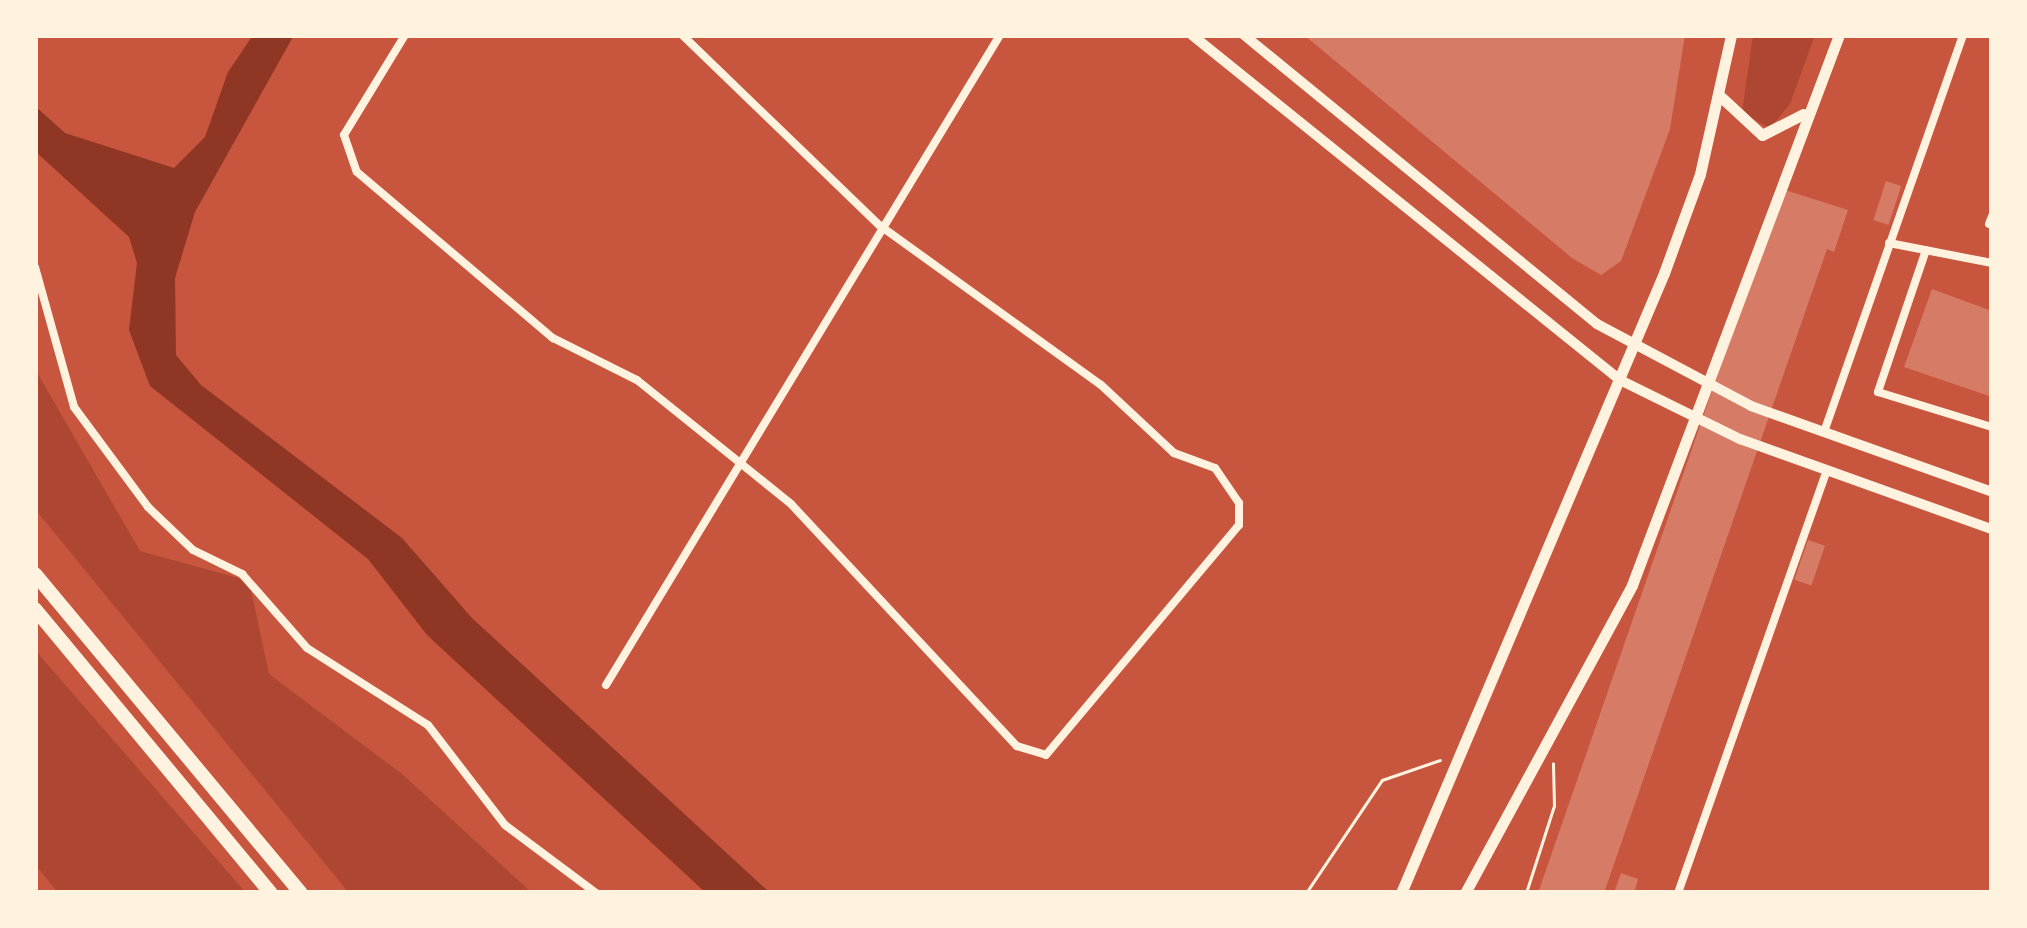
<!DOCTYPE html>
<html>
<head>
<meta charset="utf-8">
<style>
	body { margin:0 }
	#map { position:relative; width:2027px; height:928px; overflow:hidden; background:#c8553d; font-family:"Work Sans",sans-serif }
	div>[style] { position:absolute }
	.green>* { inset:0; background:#ae4732 }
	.water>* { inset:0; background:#8f3625 }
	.building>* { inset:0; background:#d67c66; transform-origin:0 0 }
	.path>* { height:2.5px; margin:-1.25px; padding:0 1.25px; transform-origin:1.25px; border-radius:1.25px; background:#fff3e0 }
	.minor>* { height:8px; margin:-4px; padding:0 4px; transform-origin:4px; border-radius:4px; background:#fff3e0 }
	.secondary>* { height:10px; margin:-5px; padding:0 5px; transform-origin:5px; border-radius:5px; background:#fff3e0 }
	.primary>* { height:11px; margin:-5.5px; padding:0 5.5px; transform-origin:5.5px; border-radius:5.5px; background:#fff3e0 }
	.motorway>* { height:14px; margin:-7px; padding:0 7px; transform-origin:7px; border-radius:7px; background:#fff3e0 }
	span { translate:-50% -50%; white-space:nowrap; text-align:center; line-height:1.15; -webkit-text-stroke:10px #fff3e0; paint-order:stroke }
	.frame { position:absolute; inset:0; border:38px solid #fff3e0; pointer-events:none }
</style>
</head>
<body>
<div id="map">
	<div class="green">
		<div style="clip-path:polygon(1753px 35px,1815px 35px,1790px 104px,1770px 128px,1742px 113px)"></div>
		<div style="clip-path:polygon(35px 369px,140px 551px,249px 581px,269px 674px,402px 774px,532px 893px,349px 893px,35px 509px)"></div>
		<div style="clip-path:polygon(35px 650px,246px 893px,58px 893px,35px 864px)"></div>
	</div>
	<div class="water">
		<div style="clip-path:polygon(253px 35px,294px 35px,195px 212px,175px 278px,176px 355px,201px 385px,402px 538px,472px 618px,770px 893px,706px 893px,427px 635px,368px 559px,150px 386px,129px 330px,137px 263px,129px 237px,35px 151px,35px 106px,65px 133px,174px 168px,205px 137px,228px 72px)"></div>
	</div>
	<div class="building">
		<div style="clip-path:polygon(1304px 35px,1685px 35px,1670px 129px,1621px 261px,1601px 275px,1572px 258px)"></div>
		<div style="left:1886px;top:181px;width:16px;height:41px;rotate:18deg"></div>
		<div style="clip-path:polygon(1782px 189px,1848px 210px,1834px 252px,1827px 249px,1604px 893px,1538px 893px)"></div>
		<div style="clip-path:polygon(1932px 289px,1992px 311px,1992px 397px,1904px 367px)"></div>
		<div style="left:1808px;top:540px;width:18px;height:42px;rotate:19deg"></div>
		<div style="clip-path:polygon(1621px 873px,1638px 879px,1634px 893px,1614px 893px)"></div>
	</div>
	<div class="path">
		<div style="left:1306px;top:893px;width:136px;rotate:-56.1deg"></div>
		<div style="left:1382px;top:780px;width:61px;rotate:-19deg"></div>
		<div style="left:1526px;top:893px;width:91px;rotate:-72.2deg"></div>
		<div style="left:1554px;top:806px;width:42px;rotate:-91.4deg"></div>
	</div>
	<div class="minor">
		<div style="left:405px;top:35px;width:117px;rotate:121.4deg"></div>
		<div style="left:344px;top:135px;width:39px;rotate:71deg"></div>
		<div style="left:357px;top:172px;width:257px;rotate:40.3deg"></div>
		<div style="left:553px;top:338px;width:94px;rotate:26.6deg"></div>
		<div style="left:637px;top:380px;width:198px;rotate:38.8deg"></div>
		<div style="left:791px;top:504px;width:331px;rotate:47deg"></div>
		<div style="left:1017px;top:746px;width:30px;rotate:17deg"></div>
		<div style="left:1046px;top:755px;width:300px;rotate:-50deg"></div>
		<div style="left:1239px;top:525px;width:22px;rotate:-90deg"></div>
		<div style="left:1239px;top:503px;width:42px;rotate:-124.4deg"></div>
		<div style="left:1215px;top:468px;width:44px;rotate:-159.9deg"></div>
		<div style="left:1174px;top:453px;width:100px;rotate:-137deg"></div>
		<div style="left:1101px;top:385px;width:274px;rotate:-144.2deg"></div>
		<div style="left:879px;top:225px;width:274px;rotate:-136deg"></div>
		<div style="left:1989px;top:224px;width:9px;rotate:-69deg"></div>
		<div style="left:1889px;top:243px;width:105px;rotate:11deg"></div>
		<div style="left:1926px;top:250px;width:150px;rotate:108.7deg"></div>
		<div style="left:1878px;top:392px;width:119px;rotate:17.1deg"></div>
		<div style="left:35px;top:267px;width:145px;rotate:74.4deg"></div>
		<div style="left:74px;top:407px;width:124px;rotate:53.5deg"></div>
		<div style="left:148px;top:507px;width:62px;rotate:43.7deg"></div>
		<div style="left:193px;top:550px;width:55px;rotate:26.1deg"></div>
		<div style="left:242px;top:574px;width:98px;rotate:48.7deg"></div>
		<div style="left:307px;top:648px;width:143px;rotate:32.5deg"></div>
		<div style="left:428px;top:725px;width:126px;rotate:52.4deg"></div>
		<div style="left:505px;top:825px;width:114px;rotate:36.8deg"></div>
		<div style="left:1824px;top:432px;width:421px;rotate:-70.7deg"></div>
		<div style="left:606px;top:685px;width:760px;rotate:-58.78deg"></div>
		<div style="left:1678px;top:893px;width:448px;rotate:-70.6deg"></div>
	</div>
	<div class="secondary">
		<div style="left:1192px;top:35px;width:550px;rotate:38.87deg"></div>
		<div style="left:1620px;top:380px;width:134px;rotate:26.2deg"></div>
		<div style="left:1740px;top:439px;width:268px;rotate:19.7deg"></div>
		<div style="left:1244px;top:35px;width:456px;rotate:39.3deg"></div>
		<div style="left:1597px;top:324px;width:174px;rotate:28deg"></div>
		<div style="left:1751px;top:406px;width:256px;rotate:19.6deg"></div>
	</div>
	<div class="primary">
		<div style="left:1720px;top:96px;width:57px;rotate:42.9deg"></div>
		<div style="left:1762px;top:135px;width:46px;rotate:-27.1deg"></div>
		<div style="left:1401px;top:893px;width:673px;rotate:-67.01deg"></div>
		<div style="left:1664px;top:273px;width:105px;rotate:-70deg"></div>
		<div style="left:1700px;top:174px;width:142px;rotate:-77.4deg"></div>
		<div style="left:1465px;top:893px;width:350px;rotate:-61.5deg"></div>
		<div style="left:1632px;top:585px;width:588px;rotate:-69.38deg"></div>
	</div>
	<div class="motorway">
		<div style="left:35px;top:574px;width:415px;rotate:50.2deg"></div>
		<div style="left:35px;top:609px;width:369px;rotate:50.3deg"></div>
	</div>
	<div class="frame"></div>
</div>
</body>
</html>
